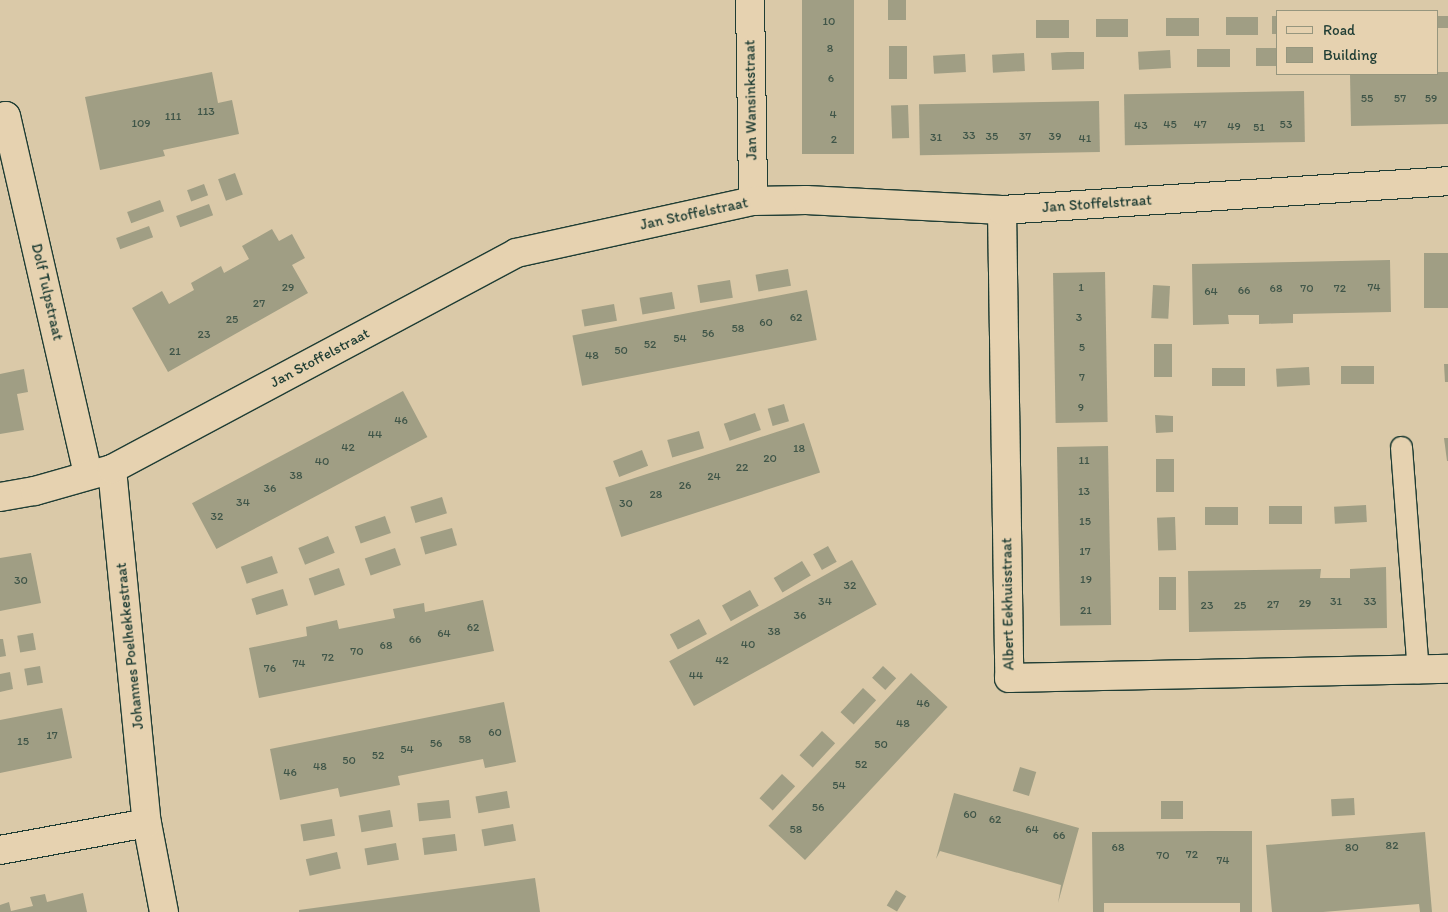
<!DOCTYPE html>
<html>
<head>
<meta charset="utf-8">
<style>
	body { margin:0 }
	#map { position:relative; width:1448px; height:912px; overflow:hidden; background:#dac9a8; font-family:Itim,sans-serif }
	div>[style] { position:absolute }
	.building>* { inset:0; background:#a09e84; transform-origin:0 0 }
	.roads { filter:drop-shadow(1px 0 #1f3d34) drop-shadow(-1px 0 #1f3d34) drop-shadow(0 1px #1f3d34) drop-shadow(0 -1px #1f3d34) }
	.lane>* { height:21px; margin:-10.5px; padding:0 10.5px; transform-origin:10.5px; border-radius:10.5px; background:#e6d2b0 }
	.street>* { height:28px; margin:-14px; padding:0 14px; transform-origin:14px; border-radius:14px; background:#e6d2b0 }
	span { translate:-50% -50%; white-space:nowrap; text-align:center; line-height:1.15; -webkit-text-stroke:4.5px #e6d2b0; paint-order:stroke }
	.number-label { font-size:12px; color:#3f5548 }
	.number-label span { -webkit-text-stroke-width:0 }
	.street-label { font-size:15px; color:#1f3d34 }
	.legend { position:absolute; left:1276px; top:10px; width:162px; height:65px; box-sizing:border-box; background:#e6d2b0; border:1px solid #96967e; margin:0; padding:6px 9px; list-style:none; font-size:15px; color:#1f3d34 }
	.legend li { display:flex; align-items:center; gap:10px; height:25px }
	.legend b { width:25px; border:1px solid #96967e }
</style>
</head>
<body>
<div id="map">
	<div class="building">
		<div style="left:802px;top:0;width:52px;height:154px"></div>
		<div style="left:888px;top:0;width:18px;height:20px"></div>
		<div style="left:1277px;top:16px;width:18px;height:5px;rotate:90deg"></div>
		<div style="left:1437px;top:16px;width:11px;height:12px"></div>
		<div style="left:1226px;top:17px;width:32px;height:18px"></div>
		<div style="left:1166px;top:18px;width:33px;height:18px"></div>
		<div style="left:1128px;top:19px;width:18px;height:32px;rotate:90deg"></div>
		<div style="left:1069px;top:20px;width:18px;height:33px;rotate:90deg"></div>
		<div style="left:889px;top:46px;width:18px;height:33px"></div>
		<div style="left:1256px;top:48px;width:21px;height:18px"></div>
		<div style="left:1230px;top:49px;width:18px;height:33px;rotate:90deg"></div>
		<div style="left:1170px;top:50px;width:18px;height:32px;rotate:87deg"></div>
		<div style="clip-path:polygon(1067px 52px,1084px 52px,1084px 69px,1052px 70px,1051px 53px)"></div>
		<div style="left:1024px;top:53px;width:18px;height:32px;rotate:87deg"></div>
		<div style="left:965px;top:54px;width:18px;height:32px;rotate:87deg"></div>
		<div style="clip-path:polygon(212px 72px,218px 103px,232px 100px,239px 134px,163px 150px,165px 156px,100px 170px,85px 97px)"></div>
		<div style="clip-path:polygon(1437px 72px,1448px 72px,1448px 124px,1351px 126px,1350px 74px)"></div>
		<div style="left:1304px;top:91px;width:51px;height:180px;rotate:89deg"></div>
		<div style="left:1099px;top:101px;width:51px;height:180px;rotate:89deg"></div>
		<div style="left:908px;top:105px;width:33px;height:17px;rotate:88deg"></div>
		<div style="left:235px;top:173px;width:23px;height:18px;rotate:70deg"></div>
		<div style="left:204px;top:184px;width:12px;height:18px;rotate:70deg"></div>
		<div style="left:160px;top:200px;width:12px;height:35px;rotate:70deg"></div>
		<div style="left:209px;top:204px;width:12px;height:35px;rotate:70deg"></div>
		<div style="left:149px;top:226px;width:12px;height:35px;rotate:70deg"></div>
		<div style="clip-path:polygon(272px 229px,279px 241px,292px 234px,305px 258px,292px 265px,308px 293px,168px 372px,132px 308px,162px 291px,169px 304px,194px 290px,191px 283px,221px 266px,224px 273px,249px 259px,242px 246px)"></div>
		<div style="left:1448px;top:253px;width:55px;height:24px;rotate:90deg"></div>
		<div style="clip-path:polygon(1390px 260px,1391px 312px,1293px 314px,1293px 323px,1259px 324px,1259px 315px,1228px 315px,1229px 324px,1193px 325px,1192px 264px)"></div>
		<div style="left:788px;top:269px;width:17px;height:33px;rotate:80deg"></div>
		<div style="left:1105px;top:272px;width:150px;height:52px;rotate:89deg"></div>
		<div style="left:730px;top:280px;width:18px;height:33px;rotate:81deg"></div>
		<div style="left:1153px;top:285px;width:17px;height:33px;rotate:3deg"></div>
		<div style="left:807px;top:290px;width:51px;height:239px;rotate:79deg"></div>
		<div style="left:672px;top:292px;width:17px;height:33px;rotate:80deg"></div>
		<div style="left:614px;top:304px;width:17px;height:33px;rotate:80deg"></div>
		<div style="left:1172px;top:344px;width:33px;height:18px;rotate:90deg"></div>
		<div style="clip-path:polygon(1444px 364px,1448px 364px,1448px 382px,1445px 382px)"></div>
		<div style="left:1374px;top:366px;width:18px;height:33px;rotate:90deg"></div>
		<div style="left:1309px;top:367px;width:18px;height:33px;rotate:87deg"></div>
		<div style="left:1245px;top:368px;width:18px;height:33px;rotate:90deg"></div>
		<div style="clip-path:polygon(24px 369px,28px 392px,17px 394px,24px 430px,0 434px,0 374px)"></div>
		<div style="left:403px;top:391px;width:52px;height:239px;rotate:62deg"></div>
		<div style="left:784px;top:404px;width:18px;height:17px;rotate:74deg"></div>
		<div style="left:755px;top:413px;width:18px;height:33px;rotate:71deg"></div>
		<div style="clip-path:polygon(1155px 415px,1173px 416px,1173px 432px,1156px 433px)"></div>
		<div style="left:804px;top:423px;width:52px;height:209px;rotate:72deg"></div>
		<div style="left:699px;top:431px;width:18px;height:33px;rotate:74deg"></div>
		<div style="clip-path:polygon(1444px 438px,1448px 438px,1448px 461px,1447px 461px)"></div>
		<div style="left:1108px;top:446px;width:179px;height:51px;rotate:89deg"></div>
		<div style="left:642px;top:450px;width:17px;height:31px;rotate:69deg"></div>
		<div style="left:1156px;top:459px;width:18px;height:33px"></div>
		<div style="left:442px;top:497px;width:17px;height:33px;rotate:73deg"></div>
		<div style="left:1366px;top:505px;width:17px;height:32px;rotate:87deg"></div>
		<div style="left:1269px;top:506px;width:33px;height:18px"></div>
		<div style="left:1238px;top:507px;width:18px;height:33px;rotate:90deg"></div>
		<div style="left:385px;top:516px;width:18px;height:32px;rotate:71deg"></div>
		<div style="left:1175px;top:517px;width:33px;height:18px;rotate:88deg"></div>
		<div style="left:452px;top:528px;width:18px;height:33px;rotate:74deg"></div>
		<div style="left:328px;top:536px;width:18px;height:32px;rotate:68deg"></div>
		<div style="left:828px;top:546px;width:18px;height:17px;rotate:61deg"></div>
		<div style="left:395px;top:548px;width:18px;height:32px;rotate:71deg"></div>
		<div style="clip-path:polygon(31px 553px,41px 603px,0 611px,0 558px)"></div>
		<div style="left:272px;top:556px;width:18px;height:33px;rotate:71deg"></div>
		<div style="left:852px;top:560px;width:51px;height:209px;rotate:61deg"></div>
		<div style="left:802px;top:561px;width:17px;height:33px;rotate:59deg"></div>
		<div style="clip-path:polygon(1386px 567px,1387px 628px,1189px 632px,1188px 571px,1321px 569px,1320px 578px,1350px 578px,1350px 569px)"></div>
		<div style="left:339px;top:568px;width:18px;height:32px;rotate:71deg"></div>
		<div style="left:1159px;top:577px;width:17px;height:33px"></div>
		<div style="left:283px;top:589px;width:17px;height:33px;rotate:73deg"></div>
		<div style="left:750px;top:590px;width:18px;height:32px;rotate:61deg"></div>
		<div style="clip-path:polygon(483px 600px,494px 651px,259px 698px,249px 648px,307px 636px,306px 627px,337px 620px,339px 629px,395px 618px,393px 609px,424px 603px,425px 612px)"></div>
		<div style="left:699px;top:619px;width:17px;height:33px;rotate:62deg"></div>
		<div style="left:33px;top:633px;width:17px;height:16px;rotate:80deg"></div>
		<div style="clip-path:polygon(0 639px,3px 639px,6px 656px,0 657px)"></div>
		<div style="left:40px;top:666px;width:17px;height:16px;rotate:80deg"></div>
		<div style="left:883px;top:666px;width:18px;height:16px;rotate:43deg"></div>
		<div style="clip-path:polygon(10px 672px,13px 689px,0 692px,0 674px)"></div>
		<div style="left:911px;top:673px;width:50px;height:209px;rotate:43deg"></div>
		<div style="left:863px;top:688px;width:18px;height:33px;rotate:43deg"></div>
		<div style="clip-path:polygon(504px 702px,516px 762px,485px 768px,483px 759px,398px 776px,400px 785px,340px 797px,338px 788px,280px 800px,270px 749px)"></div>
		<div style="clip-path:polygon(62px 708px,72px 758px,0 773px,0 720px)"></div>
		<div style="left:822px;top:731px;width:18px;height:33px;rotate:43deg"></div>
		<div style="left:1020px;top:767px;width:17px;height:25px;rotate:17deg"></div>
		<div style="left:782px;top:774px;width:18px;height:33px;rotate:43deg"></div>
		<div style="left:507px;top:791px;width:17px;height:32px;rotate:80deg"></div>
		<div style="clip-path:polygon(954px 793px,1079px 828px,1058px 903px,1061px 885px,940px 851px,936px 859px)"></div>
		<div style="left:1354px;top:798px;width:17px;height:23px;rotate:87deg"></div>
		<div style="left:449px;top:800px;width:18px;height:32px;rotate:84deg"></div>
		<div style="left:1161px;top:801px;width:22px;height:18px"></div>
		<div style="left:390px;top:810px;width:17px;height:32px;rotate:80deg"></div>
		<div style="left:332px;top:819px;width:17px;height:32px;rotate:80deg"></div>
		<div style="left:513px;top:824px;width:17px;height:32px;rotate:80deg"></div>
		<div style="clip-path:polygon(1211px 831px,1252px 831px,1252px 912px,1240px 912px,1240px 903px,1104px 903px,1104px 912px,1093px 912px,1092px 832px)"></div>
		<div style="clip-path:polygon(1425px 832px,1432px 912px,1420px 912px,1419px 904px,1323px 912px,1272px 912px,1266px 845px)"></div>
		<div style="left:455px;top:834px;width:17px;height:33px;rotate:83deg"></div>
		<div style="left:396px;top:843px;width:17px;height:32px;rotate:80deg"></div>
		<div style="left:337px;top:852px;width:17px;height:32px;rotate:77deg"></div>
		<div style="clip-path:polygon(535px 878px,540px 912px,299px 912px,299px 910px)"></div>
		<div style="left:896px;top:890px;width:12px;height:18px;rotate:31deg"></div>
		<div style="clip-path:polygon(83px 893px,87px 912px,0 912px,0 905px,9px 902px,11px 911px,33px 906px,30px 897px,45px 894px,47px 902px)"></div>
	</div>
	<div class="roads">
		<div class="lane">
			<div style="left:1401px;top:447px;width:226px;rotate:85.7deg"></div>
		</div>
		<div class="street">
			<div style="left:750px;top:0;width:201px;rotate:89.1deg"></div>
			<div style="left:0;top:118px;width:6px;rotate:-18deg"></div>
			<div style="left:6px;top:116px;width:368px;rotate:77.1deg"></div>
			<div style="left:1002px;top:210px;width:468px;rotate:89.1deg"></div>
			<div style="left:1009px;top:678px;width:439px;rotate:-1.2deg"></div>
			<div style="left:112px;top:469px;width:356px;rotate:84.4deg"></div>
			<div style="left:147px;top:823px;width:91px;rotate:79.2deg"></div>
			<div style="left:0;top:497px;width:36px;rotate:-10deg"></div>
			<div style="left:35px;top:491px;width:80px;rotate:-15.9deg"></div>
			<div style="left:112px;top:469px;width:458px;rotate:-28.1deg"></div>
			<div style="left:516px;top:253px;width:243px;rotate:-12.4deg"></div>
			<div style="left:753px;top:201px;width:53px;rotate:-1.1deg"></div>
			<div style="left:806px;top:200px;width:196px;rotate:2.9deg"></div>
			<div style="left:1002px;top:210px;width:447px;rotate:-3.7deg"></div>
			<div style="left:0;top:850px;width:149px;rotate:-10.4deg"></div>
		</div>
	</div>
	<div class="number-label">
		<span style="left:829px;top:22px">10</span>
		<span style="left:830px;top:49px">8</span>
		<span style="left:831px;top:79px">6</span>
		<span style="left:1367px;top:99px">55</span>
		<span style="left:1400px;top:99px">57</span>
		<span style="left:1431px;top:99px">59</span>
		<span style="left:206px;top:112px">113</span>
		<span style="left:833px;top:115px">4</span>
		<span style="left:173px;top:117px">111</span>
		<span style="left:141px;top:124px">109</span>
		<span style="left:1170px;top:125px">45</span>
		<span style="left:1200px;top:125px">47</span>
		<span style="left:1286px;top:125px">53</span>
		<span style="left:1141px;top:126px">43</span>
		<span style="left:1234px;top:127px">49</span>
		<span style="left:1259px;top:128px">51</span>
		<span style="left:969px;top:136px">33</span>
		<span style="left:992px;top:137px">35</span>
		<span style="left:1025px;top:137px">37</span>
		<span style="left:1055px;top:137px">39</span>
		<span style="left:936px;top:138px">31</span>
		<span style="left:1085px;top:139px">41</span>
		<span style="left:834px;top:140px">2</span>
		<span style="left:288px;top:288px">29</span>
		<span style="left:1081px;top:288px">1</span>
		<span style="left:1374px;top:288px">74</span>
		<span style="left:1276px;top:289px">68</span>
		<span style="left:1307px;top:289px">70</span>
		<span style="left:1340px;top:289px">72</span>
		<span style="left:1244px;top:291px">66</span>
		<span style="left:1211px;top:292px">64</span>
		<span style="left:259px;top:304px">27</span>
		<span style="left:796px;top:318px">62</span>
		<span style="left:1079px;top:318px">3</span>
		<span style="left:232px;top:320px">25</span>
		<span style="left:766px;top:323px">60</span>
		<span style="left:738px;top:329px">58</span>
		<span style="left:708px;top:334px">56</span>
		<span style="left:204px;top:335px">23</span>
		<span style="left:680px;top:339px">54</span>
		<span style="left:650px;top:345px">52</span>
		<span style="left:1082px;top:348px">5</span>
		<span style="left:621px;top:351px">50</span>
		<span style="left:175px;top:352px">21</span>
		<span style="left:592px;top:356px">48</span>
		<span style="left:1082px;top:378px">7</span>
		<span style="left:1081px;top:408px">9</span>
		<span style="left:401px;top:421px">46</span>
		<span style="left:375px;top:435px">44</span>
		<span style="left:348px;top:448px">42</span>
		<span style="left:799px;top:449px">18</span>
		<span style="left:770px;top:459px">20</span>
		<span style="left:1084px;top:461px">11</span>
		<span style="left:322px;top:462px">40</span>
		<span style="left:742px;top:468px">22</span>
		<span style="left:296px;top:476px">38</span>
		<span style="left:714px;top:477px">24</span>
		<span style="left:685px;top:486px">26</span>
		<span style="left:270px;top:489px">36</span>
		<span style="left:1084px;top:492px">13</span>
		<span style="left:656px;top:495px">28</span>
		<span style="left:243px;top:503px">34</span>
		<span style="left:626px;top:504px">30</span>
		<span style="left:217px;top:517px">32</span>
		<span style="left:1085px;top:522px">15</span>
		<span style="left:1085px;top:552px">17</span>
		<span style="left:1086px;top:580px">19</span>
		<span style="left:21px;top:581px">30</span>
		<span style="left:850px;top:586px">32</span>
		<span style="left:825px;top:602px">34</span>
		<span style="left:1336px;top:602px">31</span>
		<span style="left:1370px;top:602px">33</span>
		<span style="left:1305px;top:604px">29</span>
		<span style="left:1273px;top:605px">27</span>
		<span style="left:1207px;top:606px">23</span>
		<span style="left:1240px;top:606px">25</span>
		<span style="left:1086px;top:611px">21</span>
		<span style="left:800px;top:616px">36</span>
		<span style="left:473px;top:628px">62</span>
		<span style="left:774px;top:632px">38</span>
		<span style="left:444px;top:634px">64</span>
		<span style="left:415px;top:640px">66</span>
		<span style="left:748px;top:645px">40</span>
		<span style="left:386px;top:646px">68</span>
		<span style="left:357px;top:652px">70</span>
		<span style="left:328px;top:658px">72</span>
		<span style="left:722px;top:661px">42</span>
		<span style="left:299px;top:664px">74</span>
		<span style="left:270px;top:669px">76</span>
		<span style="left:696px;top:676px">44</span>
		<span style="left:923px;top:704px">46</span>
		<span style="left:903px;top:724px">48</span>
		<span style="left:495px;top:733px">60</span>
		<span style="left:52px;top:736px">17</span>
		<span style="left:465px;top:740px">58</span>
		<span style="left:23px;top:742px">15</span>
		<span style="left:436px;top:744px">56</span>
		<span style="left:881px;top:745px">50</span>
		<span style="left:407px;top:750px">54</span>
		<span style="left:378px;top:756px">52</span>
		<span style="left:349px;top:761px">50</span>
		<span style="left:861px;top:765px">52</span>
		<span style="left:320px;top:767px">48</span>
		<span style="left:290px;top:773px">46</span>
		<span style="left:839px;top:786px">54</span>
		<span style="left:818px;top:808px">56</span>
		<span style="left:970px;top:815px">60</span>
		<span style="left:995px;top:820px">62</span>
		<span style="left:796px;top:830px">58</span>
		<span style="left:1032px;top:830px">64</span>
		<span style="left:1059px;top:836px">66</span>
		<span style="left:1392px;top:846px">82</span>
		<span style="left:1118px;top:848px">68</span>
		<span style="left:1352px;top:848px">80</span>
		<span style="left:1192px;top:855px">72</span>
		<span style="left:1163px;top:856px">70</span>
		<span style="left:1223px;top:861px">74</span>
	</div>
	<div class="street-label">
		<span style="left:751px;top:100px;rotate:-91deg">Jan Wansinkstraat</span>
		<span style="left:1097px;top:204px;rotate:-4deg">Jan Stoffelstraat</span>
		<span style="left:694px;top:214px;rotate:-12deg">Jan Stoffelstraat</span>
		<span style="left:47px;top:292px;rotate:77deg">Dolf Tulpstraat</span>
		<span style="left:320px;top:358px;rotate:-28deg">Jan Stoffelstraat</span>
		<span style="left:1008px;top:604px;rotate:-91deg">Albert Eekhuisstraat</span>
		<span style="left:130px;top:646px;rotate:-96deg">Johannes Poelhekkestraat</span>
	</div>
	<ul class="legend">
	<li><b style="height:6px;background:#e6d2b0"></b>Road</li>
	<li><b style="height:14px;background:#a09e84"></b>Building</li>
	</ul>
</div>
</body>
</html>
